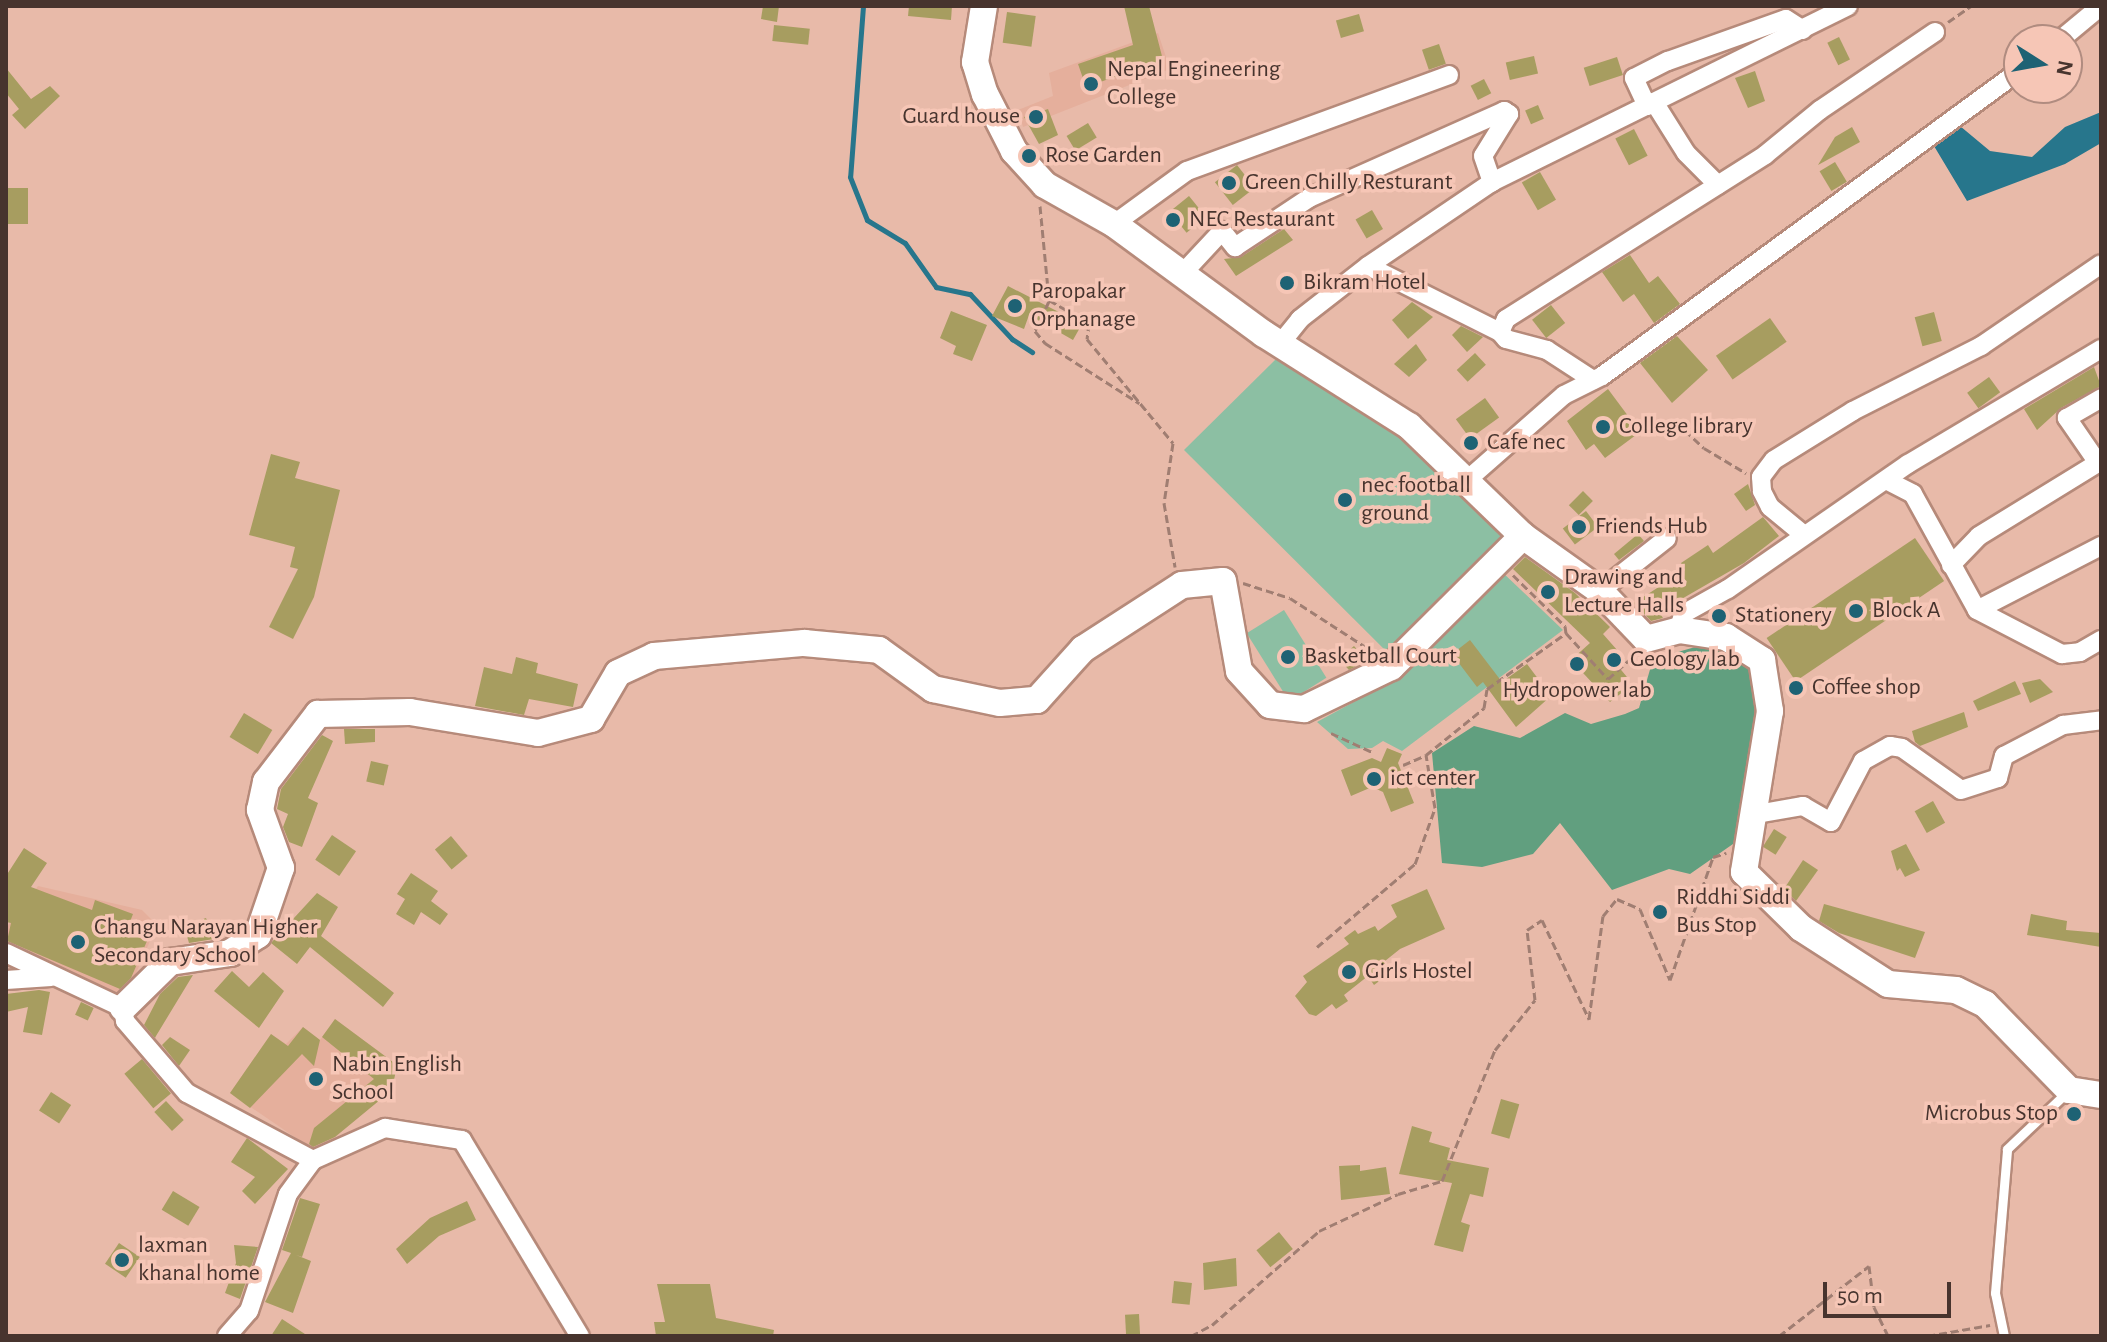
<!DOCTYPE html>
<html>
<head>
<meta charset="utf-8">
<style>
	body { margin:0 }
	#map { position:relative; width:2107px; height:1342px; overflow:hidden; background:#e8baa9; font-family:"Alegreya Sans",sans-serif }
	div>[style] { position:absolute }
	.built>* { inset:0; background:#e5af9c }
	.green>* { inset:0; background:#8cbfa3; transform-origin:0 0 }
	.forest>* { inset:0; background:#619f7f }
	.water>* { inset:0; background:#27768c }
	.stream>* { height:5px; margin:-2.5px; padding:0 2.5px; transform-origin:2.5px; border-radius:2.5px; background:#27768c }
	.building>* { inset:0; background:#a79d60; transform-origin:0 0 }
	.path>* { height:3px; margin-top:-1.5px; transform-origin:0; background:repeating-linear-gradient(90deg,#a07e72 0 8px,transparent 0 12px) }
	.roads { filter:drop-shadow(2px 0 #b68a7a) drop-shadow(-2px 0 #b68a7a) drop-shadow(0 2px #b68a7a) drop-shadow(0 -2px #b68a7a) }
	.lane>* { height:9px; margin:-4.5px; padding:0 4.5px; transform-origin:4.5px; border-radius:4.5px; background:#fff }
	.street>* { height:18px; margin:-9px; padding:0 9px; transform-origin:9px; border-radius:9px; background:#fff }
	.secondary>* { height:26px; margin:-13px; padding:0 13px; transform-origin:13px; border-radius:13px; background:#fff }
	.dots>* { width:22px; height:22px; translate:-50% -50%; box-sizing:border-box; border:4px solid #f6c6b6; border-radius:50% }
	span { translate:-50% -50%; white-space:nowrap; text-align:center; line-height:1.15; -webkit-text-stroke:7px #f6c6b6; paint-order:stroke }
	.poi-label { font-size:24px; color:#47342e }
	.left { translate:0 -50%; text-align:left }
	.right { translate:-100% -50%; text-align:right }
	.frame { position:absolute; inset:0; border:8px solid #47342e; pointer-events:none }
	.north { position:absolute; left:2003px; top:24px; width:80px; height:80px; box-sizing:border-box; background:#f6c6b6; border:2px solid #b08c80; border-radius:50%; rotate:101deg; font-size:22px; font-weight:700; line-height:32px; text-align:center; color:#47342e }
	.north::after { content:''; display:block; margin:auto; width:28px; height:36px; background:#1e6274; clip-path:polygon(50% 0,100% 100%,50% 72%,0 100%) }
	.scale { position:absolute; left:1823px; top:1282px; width:128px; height:36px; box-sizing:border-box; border:4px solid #47342e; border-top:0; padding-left:10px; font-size:24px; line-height:28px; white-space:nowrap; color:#47342e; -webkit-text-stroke:6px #f6c6b6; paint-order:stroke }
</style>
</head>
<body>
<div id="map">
	<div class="built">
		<div style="clip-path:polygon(1158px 33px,1170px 69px,1023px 127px,1018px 110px,1053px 96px,1049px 73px)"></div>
		<div style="clip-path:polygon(38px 886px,142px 910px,157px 925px,126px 996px,6px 957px,6px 928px)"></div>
		<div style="clip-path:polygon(335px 1019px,397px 1065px,387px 1094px,312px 1156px,299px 1140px,230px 1093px,271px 1034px,286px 1044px,303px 1027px,320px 1040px)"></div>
	</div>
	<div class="green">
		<div style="clip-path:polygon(1281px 354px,1441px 464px,1510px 540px,1391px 656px,1184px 450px)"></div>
		<div style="clip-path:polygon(1500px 570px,1563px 630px,1402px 751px,1383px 741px,1372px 748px,1348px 749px,1317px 722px,1383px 686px)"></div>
		<div style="left:1284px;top:610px;width:80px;height:44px;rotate:58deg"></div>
	</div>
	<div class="forest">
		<div style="clip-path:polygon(1713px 642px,1764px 665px,1743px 837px,1690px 874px,1669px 869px,1612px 890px,1560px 823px,1533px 854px,1482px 867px,1442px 863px,1432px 753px,1474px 726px,1520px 738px,1565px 713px,1591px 724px,1625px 714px,1639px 708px,1653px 659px)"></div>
	</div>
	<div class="water">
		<div style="clip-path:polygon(2101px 112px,2101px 143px,2065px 164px,1967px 201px,1934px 146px,1960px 126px,1990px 151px,2032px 157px,2065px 127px)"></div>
	</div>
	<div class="stream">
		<div style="left:863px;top:6px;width:171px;rotate:94.3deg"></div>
		<div style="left:850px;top:177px;width:46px;rotate:68.4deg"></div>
		<div style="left:867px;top:220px;width:44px;rotate:31.2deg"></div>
		<div style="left:905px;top:243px;width:54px;rotate:54.8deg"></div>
		<div style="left:936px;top:287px;width:35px;rotate:12deg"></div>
		<div style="left:970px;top:294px;width:62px;rotate:47deg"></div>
		<div style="left:1012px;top:339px;width:24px;rotate:33deg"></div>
	</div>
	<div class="building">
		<div style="clip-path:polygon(763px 6px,779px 6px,777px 22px,761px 19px)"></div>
		<div style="clip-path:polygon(909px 6px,952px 6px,951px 20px,908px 16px)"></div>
		<div style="clip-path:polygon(1124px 6px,1149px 6px,1163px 60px,1086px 87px,1078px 64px,1133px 45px)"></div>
		<div style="left:1007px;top:12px;width:29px;height:31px;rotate:8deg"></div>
		<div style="left:1359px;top:14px;width:18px;height:24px;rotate:74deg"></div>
		<div style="left:774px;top:25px;width:36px;height:16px;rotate:6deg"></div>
		<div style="left:1839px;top:37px;width:25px;height:13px;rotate:64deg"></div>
		<div style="left:1439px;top:44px;width:21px;height:18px;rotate:71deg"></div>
		<div style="left:1534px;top:56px;width:18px;height:29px;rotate:77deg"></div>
		<div style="left:1617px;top:57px;width:19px;height:35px;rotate:72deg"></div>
		<div style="clip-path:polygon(6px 68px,31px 99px,50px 86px,60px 96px,25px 129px,12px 115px,19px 109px,6px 93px)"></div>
		<div style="clip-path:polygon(1755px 71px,1765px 101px,1748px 108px,1735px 78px)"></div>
		<div style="left:1484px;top:79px;width:16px;height:15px;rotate:63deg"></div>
		<div style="left:1538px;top:105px;width:15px;height:14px;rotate:67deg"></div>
		<div style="clip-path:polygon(1048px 109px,1058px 135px,1039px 144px,1024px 117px)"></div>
		<div style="left:1088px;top:123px;width:17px;height:25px;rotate:59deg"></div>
		<div style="clip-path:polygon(1852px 127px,1860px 142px,1818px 165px,1835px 137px)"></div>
		<div style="left:1634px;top:129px;width:30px;height:21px;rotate:63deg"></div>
		<div style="left:1835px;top:162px;width:23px;height:18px;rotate:59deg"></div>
		<div style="left:1237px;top:165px;width:29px;height:28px;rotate:52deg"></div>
		<div style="left:1540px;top:172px;width:32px;height:21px;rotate:60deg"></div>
		<div style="left:6px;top:188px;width:22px;height:36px"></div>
		<div style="left:1189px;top:196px;width:27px;height:25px;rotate:51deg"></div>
		<div style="left:1372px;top:210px;width:22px;height:19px;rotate:60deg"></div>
		<div style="clip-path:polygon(1284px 229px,1293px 240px,1236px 276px,1224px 259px,1241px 257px)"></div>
		<div style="clip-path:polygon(1630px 255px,1649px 283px,1658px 276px,1680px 304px,1654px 323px,1634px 294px,1623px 302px,1602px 272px)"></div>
		<div style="clip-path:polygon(1008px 286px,1082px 324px,1073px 340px,1029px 315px,1024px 329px,992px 316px)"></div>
		<div style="clip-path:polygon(1412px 302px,1433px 317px,1408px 339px,1392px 320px)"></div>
		<div style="left:1551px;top:305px;width:23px;height:24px;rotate:52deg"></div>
		<div style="clip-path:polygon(951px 311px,987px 325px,972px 361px,953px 354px,956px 346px,940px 338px)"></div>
		<div style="left:1934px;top:312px;width:30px;height:20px;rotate:75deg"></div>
		<div style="left:1770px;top:318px;width:29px;height:66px;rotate:55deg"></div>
		<div style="clip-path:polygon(1461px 326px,1483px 337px,1467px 352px,1452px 335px)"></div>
		<div style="clip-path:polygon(1677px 336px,1708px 370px,1672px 403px,1640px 363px)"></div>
		<div style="clip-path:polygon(1416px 344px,1427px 360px,1409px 377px,1394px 364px)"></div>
		<div style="left:1475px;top:353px;width:16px;height:25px;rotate:47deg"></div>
		<div style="clip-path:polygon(2094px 367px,2101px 386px,2061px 408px,2037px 430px,2024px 409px)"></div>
		<div style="left:1989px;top:377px;width:19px;height:27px;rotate:54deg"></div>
		<div style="clip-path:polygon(1608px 389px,1640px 432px,1605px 458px,1594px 444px,1586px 450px,1567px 421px)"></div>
		<div style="left:1485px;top:398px;width:24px;height:36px;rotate:54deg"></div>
		<div style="clip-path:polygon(271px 454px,300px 462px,295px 478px,340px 490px,314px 597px,293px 639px,269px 627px,298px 569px,290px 567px,295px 547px,249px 535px)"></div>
		<div style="clip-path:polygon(1748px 484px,1755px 505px,1746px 511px,1734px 494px)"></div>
		<div style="left:1583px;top:491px;width:14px;height:20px;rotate:45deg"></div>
		<div style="left:1586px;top:511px;width:20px;height:29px;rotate:53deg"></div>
		<div style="clip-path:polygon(1763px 517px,1779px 536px,1744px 563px,1659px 612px,1663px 618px,1651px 621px,1634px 603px,1685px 570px,1681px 563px,1708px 545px,1713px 553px)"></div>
		<div style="clip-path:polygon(1638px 534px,1644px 541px,1619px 560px,1614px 554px)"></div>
		<div style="left:1915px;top:538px;width:52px;height:179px;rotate:56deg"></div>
		<div style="clip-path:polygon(1525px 557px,1575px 593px,1610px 627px,1603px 634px,1625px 659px,1617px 665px,1627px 677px,1619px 683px,1624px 691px,1610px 702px,1571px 660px,1590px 643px,1513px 569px)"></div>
		<div style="clip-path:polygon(1470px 640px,1502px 682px,1527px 664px,1551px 696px,1516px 727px,1483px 682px,1477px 687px,1452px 654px)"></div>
		<div style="clip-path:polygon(1354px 646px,1367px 661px,1349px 670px,1339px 659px)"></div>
		<div style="clip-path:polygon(516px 657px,538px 663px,536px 673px,578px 684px,573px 707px,529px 699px,524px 715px,475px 706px,484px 667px,512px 674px)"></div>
		<div style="clip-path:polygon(2040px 679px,2053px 692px,2030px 703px,2022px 683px)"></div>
		<div style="clip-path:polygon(2015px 681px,2021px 694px,1978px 711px,1973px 701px)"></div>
		<div style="clip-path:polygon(1964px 712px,1968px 727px,1920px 746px,1915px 742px,1912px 731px)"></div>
		<div style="left:244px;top:713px;width:33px;height:28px;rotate:31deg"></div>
		<div style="clip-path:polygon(344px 729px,375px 729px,375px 742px,345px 744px)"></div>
		<div style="clip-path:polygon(322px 735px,333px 741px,308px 798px,318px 803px,302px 847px,289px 842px,283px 827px,288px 814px,277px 809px,281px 789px)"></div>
		<div style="clip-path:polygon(1387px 748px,1402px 754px,1398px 763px,1414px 803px,1391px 812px,1383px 792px,1372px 787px,1351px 796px,1341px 770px,1372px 758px,1381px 762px)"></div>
		<div style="left:371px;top:761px;width:18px;height:21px;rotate:13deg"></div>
		<div style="left:1933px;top:801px;width:25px;height:21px;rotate:61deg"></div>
		<div style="left:1774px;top:829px;width:15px;height:21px;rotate:32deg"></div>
		<div style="left:332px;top:835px;width:29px;height:30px;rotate:34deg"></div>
		<div style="left:451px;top:836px;width:26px;height:21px;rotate:50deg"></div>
		<div style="clip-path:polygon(1906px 844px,1920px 870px,1905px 877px,1900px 868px,1897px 871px,1891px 851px)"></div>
		<div style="clip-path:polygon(24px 848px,47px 863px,31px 887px,92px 910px,95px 900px,133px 914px,126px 932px,147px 941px,131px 978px,120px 989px,7px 941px,11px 923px,6px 922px,6px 876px)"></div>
		<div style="clip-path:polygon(1803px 860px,1818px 870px,1796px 901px,1784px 889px)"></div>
		<div style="clip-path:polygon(411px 873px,438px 891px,431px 901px,448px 914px,440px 925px,421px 912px,414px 925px,396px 914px,405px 899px,397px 894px)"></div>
		<div style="clip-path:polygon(1427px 889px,1445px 929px,1400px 949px,1385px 961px,1390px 973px,1374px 985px,1368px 976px,1344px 995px,1348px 1001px,1336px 1009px,1332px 1004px,1316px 1016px,1309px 1014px,1295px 996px,1307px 982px,1303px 976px,1349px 944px,1344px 938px,1355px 930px,1358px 934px,1375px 926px,1378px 931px,1397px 917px,1391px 905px)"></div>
		<div style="clip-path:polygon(317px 893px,338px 907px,321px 936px,394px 993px,383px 1007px,310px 947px,297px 964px,271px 943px)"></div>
		<div style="clip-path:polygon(1824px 904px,1925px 932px,1915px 958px,1839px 933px,1819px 921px)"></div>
		<div style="clip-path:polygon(2031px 914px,2067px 921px,2066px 930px,2101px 933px,2101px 947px,2027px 935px)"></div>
		<div style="clip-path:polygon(206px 918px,214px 939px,189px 943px,184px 926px)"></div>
		<div style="clip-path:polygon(232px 971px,249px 987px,263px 972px,284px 991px,259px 1028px,214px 991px)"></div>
		<div style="clip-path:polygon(193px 975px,156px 1036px,155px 1038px,144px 1025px,160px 994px,178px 977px)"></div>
		<div style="clip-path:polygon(39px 990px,50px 992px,42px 1035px,23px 1032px,28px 1007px,6px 1012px,6px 994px)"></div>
		<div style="left:81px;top:1002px;width:14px;height:14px;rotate:25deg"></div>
		<div style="clip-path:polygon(335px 1019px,397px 1065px,392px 1090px,335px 1137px,313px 1147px,309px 1144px,314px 1128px,374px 1079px,322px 1037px)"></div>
		<div style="clip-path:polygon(303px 1027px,320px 1040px,314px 1066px,302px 1054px,250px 1108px,230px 1093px,271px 1034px,288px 1046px)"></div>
		<div style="clip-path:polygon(170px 1037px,190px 1050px,179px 1066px,162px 1045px)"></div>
		<div style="left:142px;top:1059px;width:45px;height:23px;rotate:50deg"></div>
		<div style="left:51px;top:1092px;width:24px;height:22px;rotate:33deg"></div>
		<div style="left:1501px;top:1099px;width:19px;height:36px;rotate:16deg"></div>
		<div style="left:166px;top:1101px;width:26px;height:16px;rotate:47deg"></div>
		<div style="clip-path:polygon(1412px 1126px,1432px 1132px,1429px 1142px,1450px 1148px,1447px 1160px,1489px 1168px,1483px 1197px,1470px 1194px,1461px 1222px,1470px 1225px,1463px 1252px,1434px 1245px,1452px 1183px,1399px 1174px)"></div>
		<div style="clip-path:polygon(247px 1138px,288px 1169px,255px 1204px,242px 1191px,255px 1177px,231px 1162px)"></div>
		<div style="clip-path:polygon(1360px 1165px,1360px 1171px,1386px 1167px,1390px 1194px,1341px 1200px,1339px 1166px)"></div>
		<div style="left:173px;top:1191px;width:31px;height:22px;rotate:31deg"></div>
		<div style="clip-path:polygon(300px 1198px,320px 1204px,302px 1257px,296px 1255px,311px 1261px,293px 1313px,265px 1302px,291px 1253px,282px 1250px)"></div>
		<div style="clip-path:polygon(467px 1201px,476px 1220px,439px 1236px,407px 1264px,396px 1249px,430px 1218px)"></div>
		<div style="left:1279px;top:1232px;width:22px;height:29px;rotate:51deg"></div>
		<div style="left:119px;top:1243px;width:25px;height:25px;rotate:34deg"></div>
		<div style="clip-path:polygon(234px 1245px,258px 1247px,240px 1299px,225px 1293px,236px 1263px)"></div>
		<div style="clip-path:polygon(1236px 1258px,1237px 1286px,1204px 1290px,1203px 1263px)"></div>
		<div style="left:1174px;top:1281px;width:18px;height:22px;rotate:6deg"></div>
		<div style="clip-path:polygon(657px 1284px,710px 1284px,716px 1318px,774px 1330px,773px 1336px,656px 1336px,654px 1322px,665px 1322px)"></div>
		<div style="left:1139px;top:1314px;width:22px;height:14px;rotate:87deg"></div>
		<div style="clip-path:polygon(282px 1319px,308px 1336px,271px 1336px)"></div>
	</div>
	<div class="path">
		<div style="left:1948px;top:22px;width:28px;rotate:-35deg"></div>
		<div style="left:1040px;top:206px;width:94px;rotate:84.5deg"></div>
		<div style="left:1049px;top:300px;width:46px;rotate:29.9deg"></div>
		<div style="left:1089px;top:323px;width:16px;rotate:97deg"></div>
		<div style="left:1087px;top:339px;width:135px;rotate:50.4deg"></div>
		<div style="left:1173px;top:443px;width:61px;rotate:98.5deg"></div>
		<div style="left:1164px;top:503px;width:65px;rotate:80.2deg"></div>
		<div style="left:1049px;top:301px;width:33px;rotate:115deg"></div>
		<div style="left:1035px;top:331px;width:16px;rotate:50deg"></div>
		<div style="left:1045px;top:343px;width:112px;rotate:32.6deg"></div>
		<div style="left:1676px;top:422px;width:38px;rotate:43deg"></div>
		<div style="left:1704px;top:448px;width:49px;rotate:30.8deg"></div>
		<div style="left:1513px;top:575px;width:73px;rotate:44.4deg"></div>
		<div style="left:1565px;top:626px;width:7px;rotate:82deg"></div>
		<div style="left:1243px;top:583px;width:49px;rotate:17.7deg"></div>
		<div style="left:1290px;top:598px;width:98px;rotate:32.9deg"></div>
		<div style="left:1331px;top:733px;width:45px;rotate:24.9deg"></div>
		<div style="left:1403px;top:765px;width:25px;rotate:-23deg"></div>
		<div style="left:1426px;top:755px;width:75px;rotate:-39deg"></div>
		<div style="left:1484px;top:708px;width:19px;rotate:-81deg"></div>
		<div style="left:1487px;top:689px;width:97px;rotate:-35.3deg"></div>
		<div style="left:1566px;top:633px;width:62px;rotate:47.6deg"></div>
		<div style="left:1608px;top:679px;width:36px;rotate:-42deg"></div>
		<div style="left:1317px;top:947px;width:128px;rotate:-40.3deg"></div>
		<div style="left:1415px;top:864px;width:59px;rotate:-70.3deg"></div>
		<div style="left:1435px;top:808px;width:54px;rotate:-99.6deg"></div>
		<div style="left:1191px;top:1336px;width:24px;rotate:-28deg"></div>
		<div style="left:1212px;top:1325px;width:142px;rotate:-41.3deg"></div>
		<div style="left:1319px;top:1231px;width:87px;rotate:-25.1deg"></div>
		<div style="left:1398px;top:1194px;width:46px;rotate:-16.5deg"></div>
		<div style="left:1442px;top:1181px;width:141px;rotate:-68deg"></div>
		<div style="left:1495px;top:1050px;width:64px;rotate:-51.3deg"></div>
		<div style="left:1535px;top:1000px;width:70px;rotate:-96.5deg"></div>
		<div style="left:1527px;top:930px;width:18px;rotate:-34deg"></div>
		<div style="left:1542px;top:920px;width:110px;rotate:64.6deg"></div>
		<div style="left:1589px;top:1019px;width:104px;rotate:-82.3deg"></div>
		<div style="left:1603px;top:916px;width:22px;rotate:-51deg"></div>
		<div style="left:1617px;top:899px;width:25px;rotate:23deg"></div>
		<div style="left:1640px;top:909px;width:77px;rotate:67.1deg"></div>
		<div style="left:1670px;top:980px;width:130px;rotate:-70.7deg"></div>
		<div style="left:1713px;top:857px;width:14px;rotate:-17deg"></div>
		<div style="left:1779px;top:1336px;width:114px;rotate:-37.9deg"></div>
		<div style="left:1869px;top:1266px;width:41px;rotate:83deg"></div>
		<div style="left:1874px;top:1307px;width:32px;rotate:64deg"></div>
		<div style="left:1927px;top:1336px;width:64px;rotate:-9.9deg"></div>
	</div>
	<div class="roads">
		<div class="lane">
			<div style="left:2004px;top:1336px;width:44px;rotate:-101.8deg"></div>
			<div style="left:1995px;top:1293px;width:144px;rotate:-85.2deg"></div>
			<div style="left:2007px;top:1149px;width:83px;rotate:-43.5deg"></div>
		</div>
		<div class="street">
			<div style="left:2060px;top:40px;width:53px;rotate:-39.7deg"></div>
			<div style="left:1654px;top:102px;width:60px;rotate:57.9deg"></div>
			<div style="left:1686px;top:153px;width:45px;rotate:45deg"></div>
			<div style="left:1647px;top:106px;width:31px;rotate:-115deg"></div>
			<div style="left:1634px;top:78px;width:38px;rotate:-27deg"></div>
			<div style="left:1668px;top:61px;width:125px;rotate:-19.6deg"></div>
			<div style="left:1786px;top:19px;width:20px;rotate:33deg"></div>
			<div style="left:1114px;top:224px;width:90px;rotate:-36deg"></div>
			<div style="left:1187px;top:171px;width:279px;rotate:-20.1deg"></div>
			<div style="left:1368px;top:266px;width:148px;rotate:26.6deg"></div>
			<div style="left:1182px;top:274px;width:59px;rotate:-47.1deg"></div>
			<div style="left:1222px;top:231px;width:21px;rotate:51deg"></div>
			<div style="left:1235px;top:247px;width:89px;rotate:-33.5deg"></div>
			<div style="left:1309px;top:198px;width:214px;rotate:-24deg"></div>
			<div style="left:1504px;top:111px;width:6px;rotate:31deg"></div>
			<div style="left:1509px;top:114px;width:49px;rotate:121.8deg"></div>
			<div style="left:1483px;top:156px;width:28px;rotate:71deg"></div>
			<div style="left:1280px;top:344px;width:32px;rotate:-51deg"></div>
			<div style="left:1300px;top:319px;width:86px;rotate:-37.9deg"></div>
			<div style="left:1368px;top:266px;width:150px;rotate:-34.1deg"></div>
			<div style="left:1492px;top:182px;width:397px;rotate:-26.3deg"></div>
			<div style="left:1593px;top:380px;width:55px;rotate:-146.9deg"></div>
			<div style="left:1547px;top:350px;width:42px;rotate:-165deg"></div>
			<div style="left:1506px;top:339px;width:9px;rotate:-131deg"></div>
			<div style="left:1500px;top:332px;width:14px;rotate:-65deg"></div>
			<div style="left:1506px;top:319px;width:307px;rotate:-32.3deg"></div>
			<div style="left:1765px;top:155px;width:71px;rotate:-39.3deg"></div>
			<div style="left:1820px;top:110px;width:139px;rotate:-34.1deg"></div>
			<div style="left:2098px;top:463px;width:55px;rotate:-124.6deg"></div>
			<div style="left:2067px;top:418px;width:39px;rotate:-30deg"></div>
			<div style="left:1886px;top:480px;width:30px;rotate:27deg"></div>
			<div style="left:1913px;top:494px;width:132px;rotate:61.1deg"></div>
			<div style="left:1977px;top:610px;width:140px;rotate:-27.3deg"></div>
			<div style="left:1466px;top:481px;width:130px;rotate:-41.3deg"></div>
			<div style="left:1564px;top:395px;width:42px;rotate:-26.6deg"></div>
			<div style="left:1602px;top:376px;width:517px;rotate:-36.18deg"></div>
			<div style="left:1804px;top:535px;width:44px;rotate:-140.5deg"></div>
			<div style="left:1770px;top:507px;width:18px;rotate:-117deg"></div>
			<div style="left:1762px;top:491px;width:14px;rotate:-94deg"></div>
			<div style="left:1761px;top:477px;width:21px;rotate:-53deg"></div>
			<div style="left:1774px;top:460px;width:93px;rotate:-31.8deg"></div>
			<div style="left:1853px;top:411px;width:144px;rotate:-26.9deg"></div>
			<div style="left:1981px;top:346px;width:145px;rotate:-34.3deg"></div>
			<div style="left:1951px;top:565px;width:40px;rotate:-46deg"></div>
			<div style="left:1979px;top:536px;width:143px;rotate:-31.6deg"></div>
			<div style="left:1600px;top:591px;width:85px;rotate:-38.3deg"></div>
			<div style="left:1977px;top:610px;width:96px;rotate:27.4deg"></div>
			<div style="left:2062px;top:654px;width:18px;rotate:-6deg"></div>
			<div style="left:2080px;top:652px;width:24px;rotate:-30deg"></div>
			<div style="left:1679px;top:630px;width:16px;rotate:-76deg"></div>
			<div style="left:1683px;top:614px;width:51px;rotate:-29.1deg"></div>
			<div style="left:1728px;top:589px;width:219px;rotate:-34.8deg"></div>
			<div style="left:1908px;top:464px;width:225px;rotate:-30.8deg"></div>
			<div style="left:1751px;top:815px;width:53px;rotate:-9.8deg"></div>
			<div style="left:1803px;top:806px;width:32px;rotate:30deg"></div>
			<div style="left:1831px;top:822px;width:69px;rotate:-62.3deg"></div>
			<div style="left:1863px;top:761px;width:31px;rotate:-29deg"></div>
			<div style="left:1890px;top:746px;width:12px;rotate:9deg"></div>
			<div style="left:1902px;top:748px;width:72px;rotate:35.4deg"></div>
			<div style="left:1961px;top:790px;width:39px;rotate:-18deg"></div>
			<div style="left:1998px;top:778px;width:23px;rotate:-75deg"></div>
			<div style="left:2004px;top:756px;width:67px;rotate:-27.7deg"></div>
			<div style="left:2063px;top:725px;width:38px;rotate:-7deg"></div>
			<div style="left:6px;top:953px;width:129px;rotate:25.2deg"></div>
			<div style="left:123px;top:1008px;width:13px;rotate:81deg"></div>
			<div style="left:125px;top:1021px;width:95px;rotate:49.3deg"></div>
			<div style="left:187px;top:1093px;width:143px;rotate:28deg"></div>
			<div style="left:313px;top:1160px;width:79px;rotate:-24deg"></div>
			<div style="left:385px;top:1128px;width:78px;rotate:8.9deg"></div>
			<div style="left:462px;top:1140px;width:229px;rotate:59deg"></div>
			<div style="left:6px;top:980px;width:45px;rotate:-3.8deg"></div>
			<div style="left:227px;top:1336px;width:33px;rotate:-49deg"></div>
			<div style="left:249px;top:1311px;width:123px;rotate:-71.6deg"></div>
			<div style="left:288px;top:1194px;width:42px;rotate:-53.7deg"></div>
		</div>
		<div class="secondary">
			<div style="left:984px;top:6px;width:57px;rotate:99.1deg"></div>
			<div style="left:975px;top:62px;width:34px;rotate:73deg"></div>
			<div style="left:985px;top:94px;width:64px;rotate:63deg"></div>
			<div style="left:1014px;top:151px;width:46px;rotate:47.6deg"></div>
			<div style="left:1045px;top:185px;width:79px;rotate:29.5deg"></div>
			<div style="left:1114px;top:224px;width:186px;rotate:36.3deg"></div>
			<div style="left:1264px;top:334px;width:172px;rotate:32.4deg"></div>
			<div style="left:1409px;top:426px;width:158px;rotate:44deg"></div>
			<div style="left:1523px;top:536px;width:95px;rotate:35.5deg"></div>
			<div style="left:1600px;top:591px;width:66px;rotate:46.2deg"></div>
			<div style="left:1646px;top:639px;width:34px;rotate:-15deg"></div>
			<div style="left:1679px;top:630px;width:48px;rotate:8.5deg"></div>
			<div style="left:1726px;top:637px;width:43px;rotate:32.6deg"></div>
			<div style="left:1762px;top:660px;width:52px;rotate:81.1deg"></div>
			<div style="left:1770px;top:711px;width:163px;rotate:99.2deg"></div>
			<div style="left:1744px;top:872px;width:80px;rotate:44.5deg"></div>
			<div style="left:1801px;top:928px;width:103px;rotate:32.8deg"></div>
			<div style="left:1888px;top:984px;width:68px;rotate:5deg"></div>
			<div style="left:1956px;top:990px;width:32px;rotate:26deg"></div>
			<div style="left:1985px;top:1004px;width:120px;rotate:45.7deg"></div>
			<div style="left:2069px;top:1090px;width:32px;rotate:9deg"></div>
			<div style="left:123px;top:1008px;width:66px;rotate:-44.4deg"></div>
			<div style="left:170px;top:962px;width:61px;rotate:-8.5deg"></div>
			<div style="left:230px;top:953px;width:33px;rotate:-33deg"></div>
			<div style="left:258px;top:935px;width:71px;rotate:-71.1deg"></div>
			<div style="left:281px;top:868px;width:62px;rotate:-109.9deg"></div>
			<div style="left:260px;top:810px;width:29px;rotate:-78deg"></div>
			<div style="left:266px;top:782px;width:86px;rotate:-52.6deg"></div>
			<div style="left:318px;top:714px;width:92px;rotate:-1.2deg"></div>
			<div style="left:410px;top:712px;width:130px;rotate:9.3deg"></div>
			<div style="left:538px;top:733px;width:55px;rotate:-14.8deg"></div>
			<div style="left:591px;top:719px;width:53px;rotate:-59.6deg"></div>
			<div style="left:618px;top:673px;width:40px;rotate:-25deg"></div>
			<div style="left:654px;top:656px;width:151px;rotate:-5deg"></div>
			<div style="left:804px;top:643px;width:75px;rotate:5.3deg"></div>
			<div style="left:879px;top:650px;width:67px;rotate:35.8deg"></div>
			<div style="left:933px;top:689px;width:68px;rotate:11.8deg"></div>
			<div style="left:1000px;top:703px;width:37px;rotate:-5deg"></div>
			<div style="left:1037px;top:700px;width:69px;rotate:-48deg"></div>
			<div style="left:1083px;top:649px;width:118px;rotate:-32.9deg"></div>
			<div style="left:1182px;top:585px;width:41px;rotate:-5.6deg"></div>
			<div style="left:1223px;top:581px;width:91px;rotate:79.9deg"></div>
			<div style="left:1239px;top:671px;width:46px;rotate:47.6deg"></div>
			<div style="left:1270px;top:705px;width:34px;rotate:7deg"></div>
			<div style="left:1304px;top:709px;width:97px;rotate:-25.8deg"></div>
			<div style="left:1391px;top:667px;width:186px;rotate:-44.8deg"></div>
		</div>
	</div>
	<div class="dots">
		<div style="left:1091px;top:84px;background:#1e6274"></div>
		<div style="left:1036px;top:117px;background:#1e6274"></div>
		<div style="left:1029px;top:156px;background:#1e6274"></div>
		<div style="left:1229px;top:183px;background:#1e6274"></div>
		<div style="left:1173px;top:220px;background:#1e6274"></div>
		<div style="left:1287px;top:283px;background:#1e6274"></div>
		<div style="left:1015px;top:306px;background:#1e6274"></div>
		<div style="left:1603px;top:427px;background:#1e6274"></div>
		<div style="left:1471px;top:443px;background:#1e6274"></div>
		<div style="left:1345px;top:500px;background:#1e6274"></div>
		<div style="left:1579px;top:527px;background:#1e6274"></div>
		<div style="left:1548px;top:592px;background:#1e6274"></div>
		<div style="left:1856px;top:611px;background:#1e6274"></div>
		<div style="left:1719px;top:616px;background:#1e6274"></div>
		<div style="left:1288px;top:657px;background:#1e6274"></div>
		<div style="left:1614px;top:660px;background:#1e6274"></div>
		<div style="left:1577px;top:664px;background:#1e6274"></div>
		<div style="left:1796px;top:688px;background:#1e6274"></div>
		<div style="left:1374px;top:779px;background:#1e6274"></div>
		<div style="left:1660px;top:912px;background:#1e6274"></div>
		<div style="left:78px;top:942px;background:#1e6274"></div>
		<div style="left:1349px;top:972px;background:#1e6274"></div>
		<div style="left:316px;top:1079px;background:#1e6274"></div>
		<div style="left:2074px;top:1114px;background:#1e6274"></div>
		<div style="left:122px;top:1260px;background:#1e6274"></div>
	</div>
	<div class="poi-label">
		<span class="left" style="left:1107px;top:84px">Nepal Engineering<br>College</span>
		<span class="right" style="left:1020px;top:117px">Guard house</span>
		<span class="left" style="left:1045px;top:156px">Rose Garden</span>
		<span class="left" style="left:1245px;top:183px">Green Chilly Resturant</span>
		<span class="left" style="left:1189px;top:220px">NEC Restaurant</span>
		<span class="left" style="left:1303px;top:283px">Bikram Hotel</span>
		<span class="left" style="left:1031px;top:306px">Paropakar<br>Orphanage</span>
		<span class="left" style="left:1619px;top:427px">College library</span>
		<span class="left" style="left:1487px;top:443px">Cafe nec</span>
		<span class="left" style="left:1361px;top:500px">nec football<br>ground</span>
		<span class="left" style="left:1595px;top:527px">Friends Hub</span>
		<span class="left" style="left:1564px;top:592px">Drawing and<br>Lecture Halls</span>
		<span class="left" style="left:1872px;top:611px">Block A</span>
		<span class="left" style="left:1735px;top:616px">Stationery</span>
		<span class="left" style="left:1304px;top:657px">Basketball Court</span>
		<span class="left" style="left:1630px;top:660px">Geology lab</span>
		<span class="left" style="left:1812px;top:688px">Coffee shop</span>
		<span style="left:1577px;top:691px">Hydropower lab</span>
		<span class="left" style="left:1390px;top:779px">ict center</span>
		<span class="left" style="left:1676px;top:912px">Riddhi Siddi<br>Bus Stop</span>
		<span class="left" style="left:94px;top:942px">Changu Narayan Higher<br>Secondary School</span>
		<span class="left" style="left:1365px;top:972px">Girls Hostel</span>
		<span class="left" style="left:332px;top:1079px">Nabin English<br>School</span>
		<span class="right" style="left:2058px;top:1114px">Microbus Stop</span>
		<span class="left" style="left:138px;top:1260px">laxman<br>khanal home</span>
	</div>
	<div class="frame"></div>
	<div class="north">N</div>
	<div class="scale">50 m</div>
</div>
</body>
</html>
